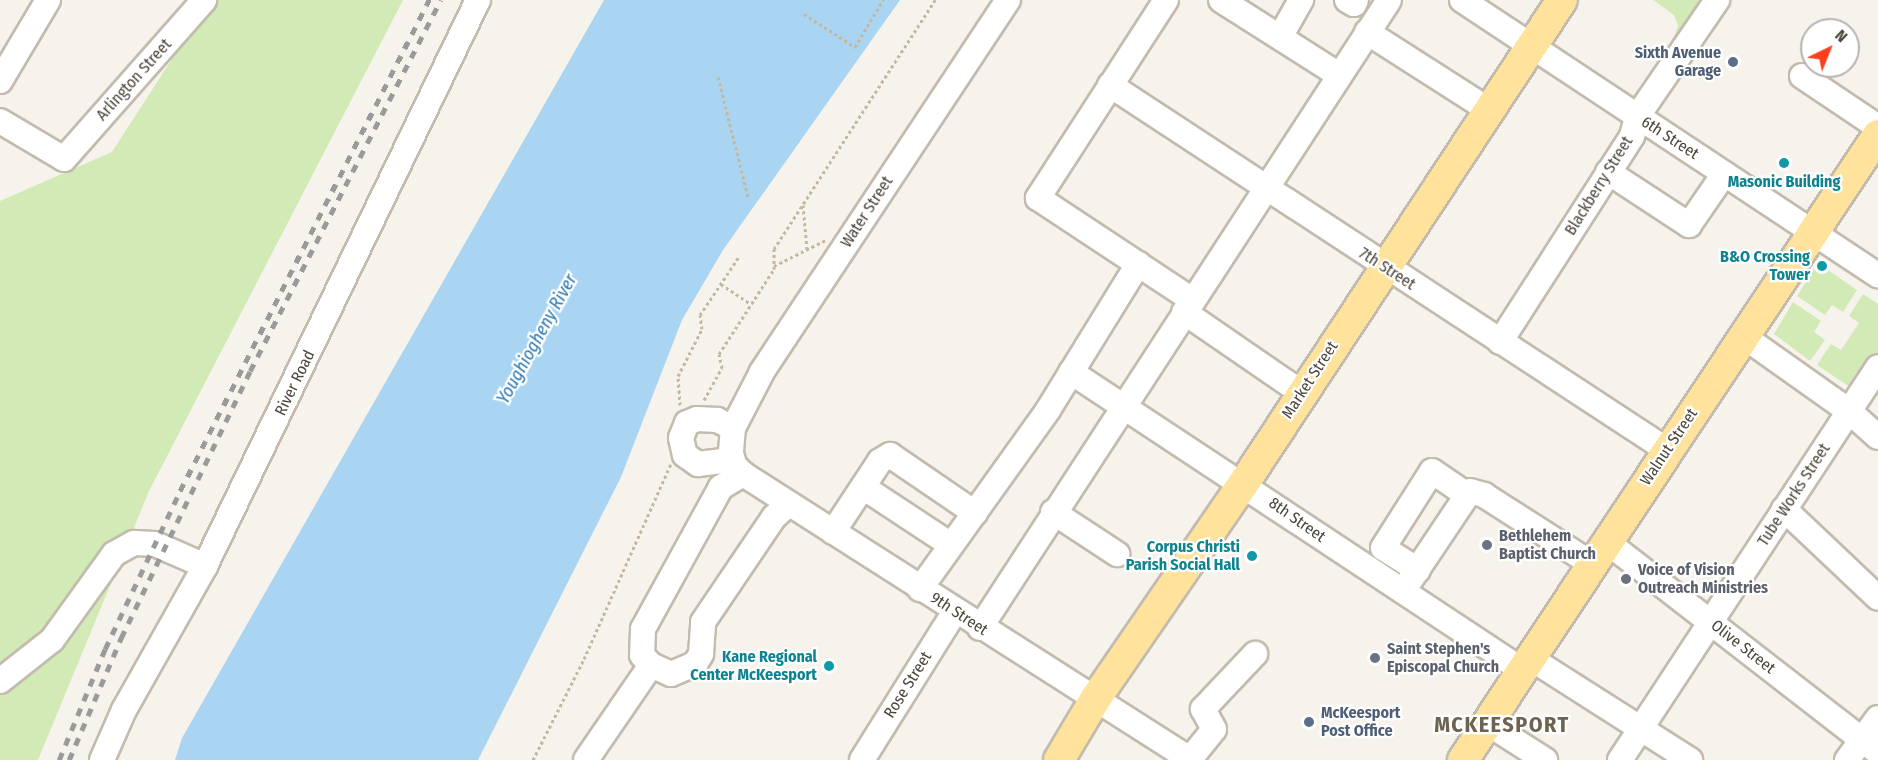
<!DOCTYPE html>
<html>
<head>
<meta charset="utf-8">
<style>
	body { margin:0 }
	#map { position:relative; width:1878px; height:760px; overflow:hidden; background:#f6f3ec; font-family:"Fira Sans Condensed",sans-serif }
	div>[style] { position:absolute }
	.green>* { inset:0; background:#d2eab5 }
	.water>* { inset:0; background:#a9d4f2 }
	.path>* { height:3px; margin-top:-1.5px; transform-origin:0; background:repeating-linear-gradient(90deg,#c4b79f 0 3px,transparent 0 6px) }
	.roads { filter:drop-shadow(2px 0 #c2bbae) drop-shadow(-2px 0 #c2bbae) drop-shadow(0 2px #c2bbae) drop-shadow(0 -2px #c2bbae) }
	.minor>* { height:24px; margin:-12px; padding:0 12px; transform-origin:12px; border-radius:12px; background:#fff }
	.major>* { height:30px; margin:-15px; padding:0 15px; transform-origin:15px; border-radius:15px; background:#ffe39c }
	.rail>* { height:4.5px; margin-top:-2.25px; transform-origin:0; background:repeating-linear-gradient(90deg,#9a9a9a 0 8px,transparent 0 16px) }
	.dots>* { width:16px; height:16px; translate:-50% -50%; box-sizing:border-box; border:3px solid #fff; border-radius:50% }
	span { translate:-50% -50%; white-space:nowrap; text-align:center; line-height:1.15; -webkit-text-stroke:4.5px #fff; paint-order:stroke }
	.service-label { font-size:16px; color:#4e5e75; font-weight:700 }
	.right { translate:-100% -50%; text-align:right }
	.left { translate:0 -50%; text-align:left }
	.street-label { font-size:16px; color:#4b4439 }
	.culture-label { font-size:16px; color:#0d838f; font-weight:700 }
	.worship-label { font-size:16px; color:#5b616d; font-weight:700 }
	.water-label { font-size:18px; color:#2e7ab2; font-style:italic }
	.district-label { font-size:22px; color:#6e6250; font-weight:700; letter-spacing:1.5px }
	.north { position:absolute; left:1800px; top:18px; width:60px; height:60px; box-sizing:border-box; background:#fff; border:2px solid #b7b4b0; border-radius:50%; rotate:43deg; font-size:16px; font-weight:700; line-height:24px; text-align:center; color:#4b4439 }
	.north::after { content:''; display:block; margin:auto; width:21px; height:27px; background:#fc3f1d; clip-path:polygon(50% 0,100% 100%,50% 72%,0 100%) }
</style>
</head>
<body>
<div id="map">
	<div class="green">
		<div style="clip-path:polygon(210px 0,403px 0,149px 491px,38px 760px,0 760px,0 201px,112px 152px)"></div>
		<div style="clip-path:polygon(1653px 0,1713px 0,1668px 65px,1656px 57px,1671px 46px,1678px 26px,1674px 15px)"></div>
		<div style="clip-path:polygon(1818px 263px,1857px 290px,1843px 312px,1832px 305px,1825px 315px,1797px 296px)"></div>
		<div style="clip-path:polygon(1863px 294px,1878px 304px,1878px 357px,1856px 391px,1817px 365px,1831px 344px,1841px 350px,1859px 323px,1849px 316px)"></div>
		<div style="clip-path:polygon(1793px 302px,1821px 321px,1814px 332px,1825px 340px,1810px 361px,1774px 334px)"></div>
	</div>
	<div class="water">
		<div style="clip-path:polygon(604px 0,900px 0,723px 250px,682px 320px,621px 477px,478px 760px,175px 760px,182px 738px)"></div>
	</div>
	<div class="path">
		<div style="left:804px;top:14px;width:61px;rotate:32.9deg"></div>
		<div style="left:855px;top:47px;width:55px;rotate:-59.2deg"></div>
		<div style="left:718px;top:77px;width:123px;rotate:75.9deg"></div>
		<div style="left:803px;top:205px;width:45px;rotate:84.9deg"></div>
		<div style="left:774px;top:266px;width:58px;rotate:-26.6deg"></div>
		<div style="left:721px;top:284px;width:36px;rotate:34deg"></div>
		<div style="left:704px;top:400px;width:37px;rotate:-61deg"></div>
		<div style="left:722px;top:368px;width:14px;rotate:-102deg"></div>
		<div style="left:719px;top:354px;width:101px;rotate:-57.1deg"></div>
		<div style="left:774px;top:269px;width:20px;rotate:-90deg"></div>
		<div style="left:774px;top:249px;width:297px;rotate:-57.1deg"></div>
		<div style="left:680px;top:405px;width:29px;rotate:-94deg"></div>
		<div style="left:678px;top:376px;width:53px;rotate:-62.9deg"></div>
		<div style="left:702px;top:329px;width:14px;rotate:-98deg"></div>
		<div style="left:700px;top:315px;width:72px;rotate:-56.3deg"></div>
		<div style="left:533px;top:760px;width:113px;rotate:-63.2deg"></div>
		<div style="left:584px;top:659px;width:214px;rotate:-66deg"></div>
	</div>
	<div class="roads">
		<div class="minor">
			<div style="left:1008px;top:0;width:446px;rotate:123.5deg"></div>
			<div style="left:762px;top:372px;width:63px;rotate:117.4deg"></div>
			<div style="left:733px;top:428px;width:25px;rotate:95deg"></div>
			<div style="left:731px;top:453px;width:12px;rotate:76deg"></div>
			<div style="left:734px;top:465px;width:13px;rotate:45deg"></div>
			<div style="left:743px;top:474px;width:532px;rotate:32.55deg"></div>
			<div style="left:1166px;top:0;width:236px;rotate:122.9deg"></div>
			<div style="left:1038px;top:198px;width:185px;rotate:33.5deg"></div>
			<div style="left:1221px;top:0;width:140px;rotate:32.4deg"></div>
			<div style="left:1347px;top:0;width:8px;rotate:30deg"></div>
			<div style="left:1354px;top:4px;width:4px;rotate:-63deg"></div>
			<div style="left:1462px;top:0;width:499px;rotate:33.5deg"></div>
			<div style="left:1367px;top:32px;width:145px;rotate:32.6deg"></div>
			<div style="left:1280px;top:37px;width:43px;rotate:-60.4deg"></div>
			<div style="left:1802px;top:76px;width:92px;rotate:33.9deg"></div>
			<div style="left:0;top:81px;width:94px;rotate:-59.3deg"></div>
			<div style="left:1110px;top:85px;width:666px;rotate:33.24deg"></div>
			<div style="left:0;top:121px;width:74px;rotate:30.7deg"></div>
			<div style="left:64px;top:159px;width:212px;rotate:-48.6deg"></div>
			<div style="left:1608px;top:172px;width:97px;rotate:33.2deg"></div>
			<div style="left:1689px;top:225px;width:62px;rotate:-55.5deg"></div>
			<div style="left:1184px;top:312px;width:143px;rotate:34.5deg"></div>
			<div style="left:1743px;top:336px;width:130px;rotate:35.3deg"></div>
			<div style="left:1849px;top:411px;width:39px;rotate:42deg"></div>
			<div style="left:1500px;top:342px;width:245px;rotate:-57.3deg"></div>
			<div style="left:1632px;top:136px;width:20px;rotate:-75deg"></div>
			<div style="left:1637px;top:117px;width:142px;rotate:-55.6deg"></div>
			<div style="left:1071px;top:372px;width:541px;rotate:33.45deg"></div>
			<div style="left:733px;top:428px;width:18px;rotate:-153deg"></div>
			<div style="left:717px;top:420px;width:20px;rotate:-177deg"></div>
			<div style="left:697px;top:419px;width:11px;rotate:158deg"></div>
			<div style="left:687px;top:423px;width:16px;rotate:112deg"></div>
			<div style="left:681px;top:438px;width:17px;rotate:77deg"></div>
			<div style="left:685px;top:455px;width:16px;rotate:35deg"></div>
			<div style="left:698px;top:464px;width:35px;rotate:-7deg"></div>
			<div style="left:743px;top:474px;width:26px;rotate:149deg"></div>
			<div style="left:721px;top:487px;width:162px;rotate:118.8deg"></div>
			<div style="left:643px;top:629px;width:26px;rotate:92deg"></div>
			<div style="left:642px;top:655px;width:13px;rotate:48deg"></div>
			<div style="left:651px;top:665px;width:22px;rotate:24deg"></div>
			<div style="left:671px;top:674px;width:26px;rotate:-23deg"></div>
			<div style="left:695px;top:664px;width:12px;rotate:-59deg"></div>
			<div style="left:701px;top:654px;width:32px;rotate:-86deg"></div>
			<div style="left:703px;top:622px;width:127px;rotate:-55.9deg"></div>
			<div style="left:774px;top:517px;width:20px;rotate:-41deg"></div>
			<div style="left:863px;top:487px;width:105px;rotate:33.4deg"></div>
			<div style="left:1784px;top:509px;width:129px;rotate:43.4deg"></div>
			<div style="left:1053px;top:512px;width:77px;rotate:33.3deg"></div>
			<div style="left:833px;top:532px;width:85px;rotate:-56.5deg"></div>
			<div style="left:880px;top:461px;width:12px;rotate:-31deg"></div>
			<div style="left:890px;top:455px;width:103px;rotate:34.3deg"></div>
			<div style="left:1607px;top:542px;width:343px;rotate:37.8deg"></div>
			<div style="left:1418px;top:570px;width:41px;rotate:-147.8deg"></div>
			<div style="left:1383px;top:548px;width:91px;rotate:-57.5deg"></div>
			<div style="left:1432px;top:471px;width:42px;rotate:34.4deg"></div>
			<div style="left:920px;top:589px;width:220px;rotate:-54.4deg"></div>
			<div style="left:1048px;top:410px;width:172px;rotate:-58.3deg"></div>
			<div style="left:1403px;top:591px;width:120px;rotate:-56.2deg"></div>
			<div style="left:1470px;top:491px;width:15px;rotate:16deg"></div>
			<div style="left:1484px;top:495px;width:128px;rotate:32.6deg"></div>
			<div style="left:980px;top:628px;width:749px;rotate:-56.92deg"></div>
			<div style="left:1530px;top:658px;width:190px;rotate:32.5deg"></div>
			<div style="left:0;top:681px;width:66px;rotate:-38.3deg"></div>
			<div style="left:52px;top:640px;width:106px;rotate:-54.2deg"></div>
			<div style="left:114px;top:554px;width:23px;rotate:-29deg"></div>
			<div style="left:134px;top:543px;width:21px;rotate:3deg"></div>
			<div style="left:155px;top:544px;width:55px;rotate:23.7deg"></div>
			<div style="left:1487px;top:723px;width:69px;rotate:32.5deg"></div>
			<div style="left:1190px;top:759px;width:38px;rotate:-51deg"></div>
			<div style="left:1214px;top:729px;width:23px;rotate:-119deg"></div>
			<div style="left:1203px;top:709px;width:76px;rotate:-46.6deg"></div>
			<div style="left:102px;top:760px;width:55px;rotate:-66.3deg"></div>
			<div style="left:124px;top:710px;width:165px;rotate:-60.6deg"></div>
			<div style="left:205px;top:566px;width:628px;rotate:-64.25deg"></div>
			<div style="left:586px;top:760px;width:115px;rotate:-55.6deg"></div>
			<div style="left:862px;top:760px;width:176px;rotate:-58deg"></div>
			<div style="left:1620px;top:760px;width:470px;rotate:-56.7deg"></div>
			<div style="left:1847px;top:760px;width:52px;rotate:-53.6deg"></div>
		</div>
		<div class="major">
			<div style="left:1059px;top:760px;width:72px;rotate:-59.2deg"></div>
			<div style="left:1096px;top:698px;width:261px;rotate:-55.5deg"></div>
			<div style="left:1244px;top:483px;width:578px;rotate:-56.64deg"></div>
			<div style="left:1463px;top:760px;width:750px;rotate:-56.42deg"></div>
		</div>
	</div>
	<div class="rail">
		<div style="left:59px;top:760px;width:120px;rotate:-67.5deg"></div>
		<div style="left:105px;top:649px;width:175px;rotate:-64.6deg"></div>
		<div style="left:180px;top:491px;width:551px;rotate:-63.11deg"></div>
		<div style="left:69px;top:760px;width:133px;rotate:-66.9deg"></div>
		<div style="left:121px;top:638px;width:297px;rotate:-64.2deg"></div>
		<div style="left:250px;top:371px;width:417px;rotate:-62.8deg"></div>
	</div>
	<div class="dots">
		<div style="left:1733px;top:62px;background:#5c6f8a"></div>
		<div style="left:1784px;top:163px;background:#0f9aa8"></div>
		<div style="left:1822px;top:266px;background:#0f9aa8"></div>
		<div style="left:1487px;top:545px;background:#6b7280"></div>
		<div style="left:1252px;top:556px;background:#0f9aa8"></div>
		<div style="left:1626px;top:579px;background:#6b7280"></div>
		<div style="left:1375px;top:658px;background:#6b7280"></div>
		<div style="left:829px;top:666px;background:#0f9aa8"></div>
		<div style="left:1309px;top:722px;background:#5c6f8a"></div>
	</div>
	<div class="service-label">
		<span class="right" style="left:1721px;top:62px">Sixth Avenue<br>Garage</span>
		<span class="left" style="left:1321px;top:722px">McKeesport<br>Post Office</span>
	</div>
	<div class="street-label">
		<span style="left:134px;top:80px;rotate:-48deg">Arlington Street</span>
		<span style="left:1670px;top:138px;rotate:33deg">6th Street</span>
		<span style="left:1599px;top:186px;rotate:-58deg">Blackberry Street</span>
		<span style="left:867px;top:212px;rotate:-57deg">Water Street</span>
		<span style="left:1387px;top:269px;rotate:33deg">7th Street</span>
		<span style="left:1310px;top:380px;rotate:-57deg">Market Street</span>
		<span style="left:295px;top:383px;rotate:-64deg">River Road</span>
		<span style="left:1669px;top:447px;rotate:-56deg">Walnut Street</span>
		<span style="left:1794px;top:495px;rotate:-57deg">Tube Works Street</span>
		<span style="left:1297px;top:520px;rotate:35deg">8th Street</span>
		<span style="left:959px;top:614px;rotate:33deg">9th Street</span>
		<span style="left:1743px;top:647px;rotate:38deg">Olive Street</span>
		<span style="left:908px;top:685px;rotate:-58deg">Rose Street</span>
	</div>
	<div class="culture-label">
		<span style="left:1784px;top:182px">Masonic Building</span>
		<span class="right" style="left:1810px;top:266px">B&amp;O Crossing<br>Tower</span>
		<span class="right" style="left:1240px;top:556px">Corpus Christi<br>Parish Social Hall</span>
		<span class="right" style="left:817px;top:666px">Kane Regional<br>Center McKeesport</span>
	</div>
	<div class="worship-label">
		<span class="left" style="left:1499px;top:545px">Bethlehem<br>Baptist Church</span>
		<span class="left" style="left:1638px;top:579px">Voice of Vision<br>Outreach Ministries</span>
		<span class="left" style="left:1387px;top:658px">Saint Stephen's<br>Episcopal Church</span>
	</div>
	<div class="water-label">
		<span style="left:537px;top:339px;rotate:-61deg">Youghiogheny River</span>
	</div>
	<div class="district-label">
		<span style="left:1502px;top:725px">MCKEESPORT</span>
	</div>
	<div class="north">N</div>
</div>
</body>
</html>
